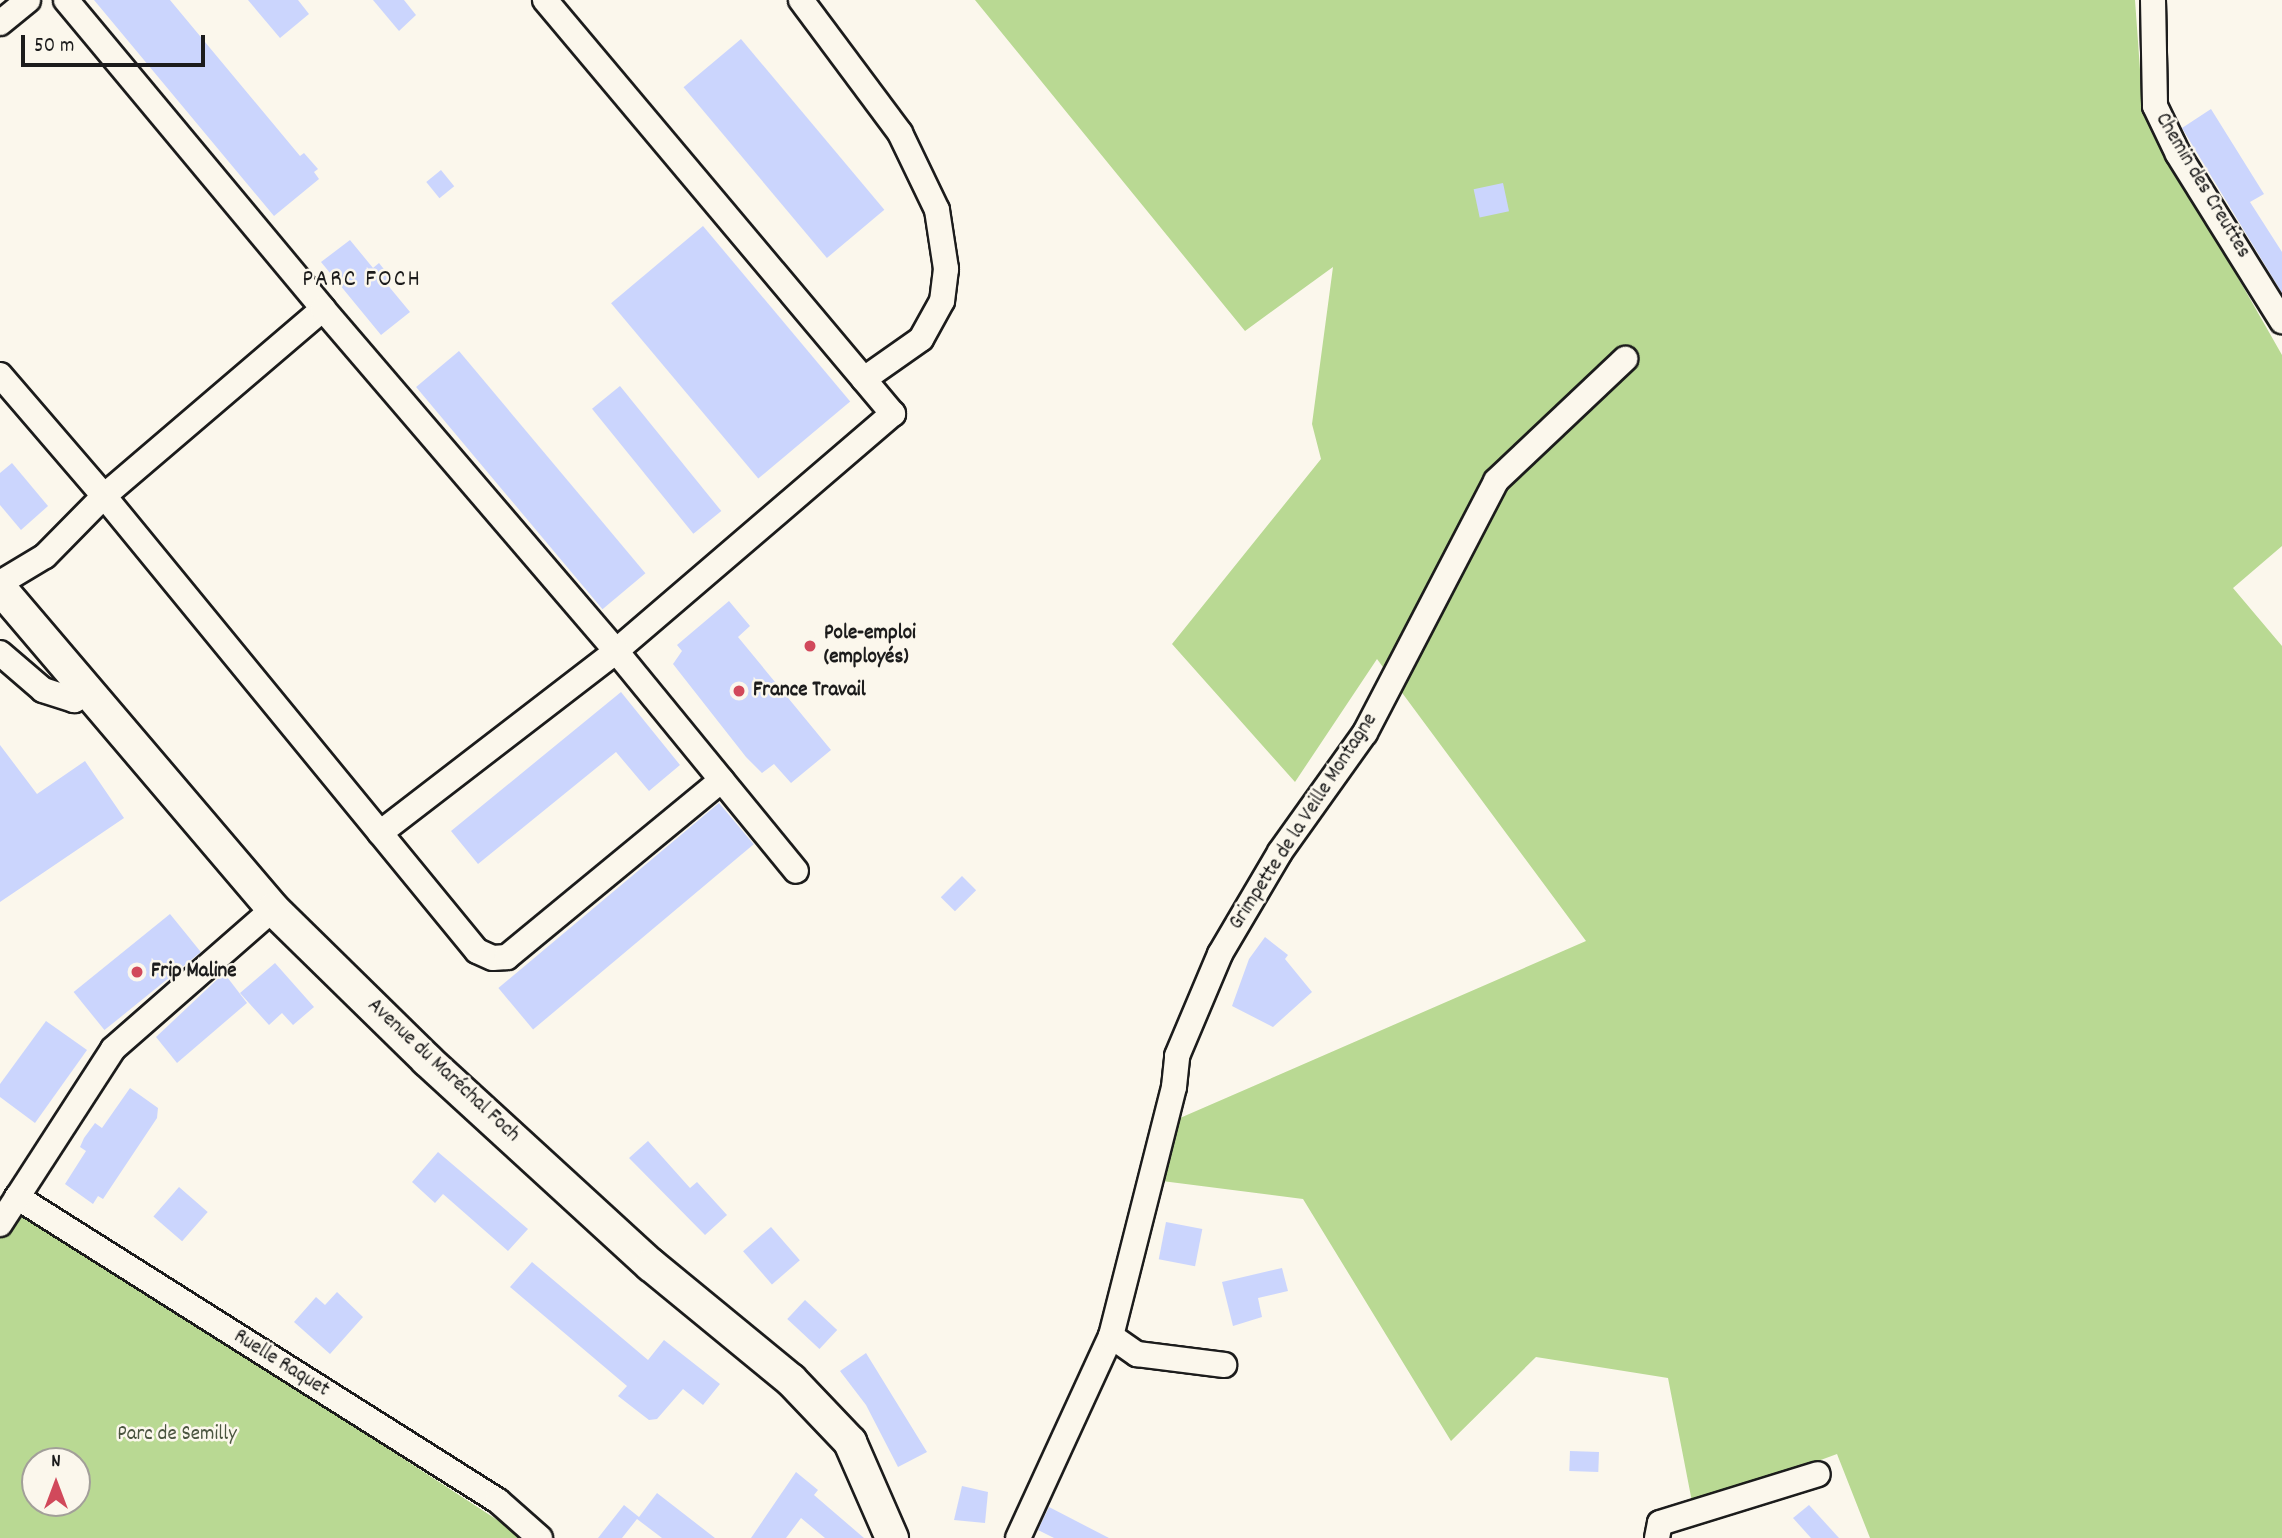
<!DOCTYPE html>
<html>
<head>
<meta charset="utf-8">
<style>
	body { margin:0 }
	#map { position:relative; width:2282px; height:1538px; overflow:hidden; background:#fbf7ec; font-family:Dekko,sans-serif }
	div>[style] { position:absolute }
	.green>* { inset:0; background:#b9d993 }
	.building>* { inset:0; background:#cbd5fd; transform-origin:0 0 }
	.roads { filter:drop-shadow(2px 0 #1c1c1c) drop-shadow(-2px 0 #1c1c1c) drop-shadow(0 2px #1c1c1c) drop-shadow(0 -2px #1c1c1c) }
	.minor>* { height:24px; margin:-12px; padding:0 12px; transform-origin:12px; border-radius:12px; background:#fbf7ec }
	.major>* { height:32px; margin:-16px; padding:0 16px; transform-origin:16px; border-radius:16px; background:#fbf7ec }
	.dots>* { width:19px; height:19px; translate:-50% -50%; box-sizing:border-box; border:4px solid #fbf7ec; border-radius:50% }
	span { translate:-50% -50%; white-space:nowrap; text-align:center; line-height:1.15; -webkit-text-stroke:5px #fbf7ec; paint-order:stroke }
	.street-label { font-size:21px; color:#1c1c1c }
	.poi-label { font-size:21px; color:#1c1c1c; font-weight:700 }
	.left { translate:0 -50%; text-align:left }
	.park-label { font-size:21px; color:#4b5540 }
	.quarter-label { font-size:24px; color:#1c1c1c; letter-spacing:2px }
	.north { position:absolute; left:21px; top:1447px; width:70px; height:70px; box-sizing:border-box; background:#fbf7ec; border:2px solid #a29f99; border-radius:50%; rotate:0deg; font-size:19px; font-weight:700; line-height:28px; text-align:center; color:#1c1c1c }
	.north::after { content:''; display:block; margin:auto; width:24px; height:32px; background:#d1495b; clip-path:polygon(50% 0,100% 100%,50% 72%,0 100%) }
	.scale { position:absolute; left:21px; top:35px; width:184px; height:32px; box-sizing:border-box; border:4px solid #1c1c1c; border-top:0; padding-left:9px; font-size:21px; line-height:24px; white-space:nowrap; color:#1c1c1c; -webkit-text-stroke:5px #fbf7ec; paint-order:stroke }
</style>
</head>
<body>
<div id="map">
	<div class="green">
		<div style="clip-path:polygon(975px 0,2135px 0,2143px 111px,2282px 355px,2282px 546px,2233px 588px,2282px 646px,2282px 1538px,1870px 1538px,1837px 1454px,1693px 1507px,1668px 1378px,1536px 1357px,1451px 1441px,1303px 1199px,1162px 1181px,1180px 1118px,1586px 941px,1377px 659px,1295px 782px,1172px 644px,1321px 459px,1312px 424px,1333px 267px,1245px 331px)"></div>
		<div style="clip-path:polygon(evenodd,13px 1215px,30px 1215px,525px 1538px,0 1538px,0 1234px,13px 1215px,35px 1461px,77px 1461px,77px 1503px,35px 1503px,35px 1461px)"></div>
	</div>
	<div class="building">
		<div style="clip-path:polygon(94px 0,170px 0,300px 156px,304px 153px,318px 169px,314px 172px,319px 179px,274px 216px)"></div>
		<div style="clip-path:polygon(248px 0,298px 0,309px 14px,280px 38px)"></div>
		<div style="clip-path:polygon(373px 0,404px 0,416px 15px,399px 31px)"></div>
		<div style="left:741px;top:39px;width:223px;height:75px;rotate:50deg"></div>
		<div style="clip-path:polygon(2211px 109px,2264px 194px,2250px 202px,2282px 252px,2282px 293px,2182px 128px)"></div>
		<div style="left:441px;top:170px;width:21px;height:19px;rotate:51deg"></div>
		<div style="left:1503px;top:183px;width:29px;height:30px;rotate:78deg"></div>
		<div style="left:703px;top:226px;width:229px;height:120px;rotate:50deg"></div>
		<div style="clip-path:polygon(350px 240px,373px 268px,379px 263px,391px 278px,386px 283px,410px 312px,381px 335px,321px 262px)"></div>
		<div style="left:459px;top:351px;width:290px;height:56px;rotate:50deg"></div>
		<div style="left:620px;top:386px;width:161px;height:36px;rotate:51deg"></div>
		<div style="clip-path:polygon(12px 463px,48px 506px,21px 530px,0 505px,0 473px)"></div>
		<div style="clip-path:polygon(729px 601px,750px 626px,738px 637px,831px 750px,791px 783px,774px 764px,762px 773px,746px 757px,673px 664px,682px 651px,677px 645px)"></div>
		<div style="clip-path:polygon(621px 692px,680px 765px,649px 791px,616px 752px,478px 864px,451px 831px)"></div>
		<div style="clip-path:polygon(0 745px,37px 794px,85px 761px,124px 818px,0 902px)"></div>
		<div style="left:719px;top:803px;width:54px;height:288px;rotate:50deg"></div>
		<div style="left:962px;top:876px;width:20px;height:30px;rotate:45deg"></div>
		<div style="left:170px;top:914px;width:49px;height:124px;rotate:51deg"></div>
		<div style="clip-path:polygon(1265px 937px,1288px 955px,1285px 959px,1312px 992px,1273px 1027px,1232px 1006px,1249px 959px)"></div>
		<div style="clip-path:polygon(275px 963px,314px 1007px,293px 1025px,282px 1013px,269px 1025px,240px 993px)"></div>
		<div style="clip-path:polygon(224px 973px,247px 1003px,177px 1063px,156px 1037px)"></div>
		<div style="clip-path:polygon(46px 1021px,87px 1050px,35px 1123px,0 1097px,0 1084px)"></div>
		<div style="clip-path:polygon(130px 1088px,158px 1108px,157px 1118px,103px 1199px,98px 1196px,93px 1204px,65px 1184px,86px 1151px,80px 1147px,84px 1138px,95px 1123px,102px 1128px)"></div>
		<div style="clip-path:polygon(648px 1141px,690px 1188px,697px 1182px,727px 1215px,705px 1235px,629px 1158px)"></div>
		<div style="clip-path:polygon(438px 1152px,528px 1229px,508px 1251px,443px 1194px,435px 1203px,412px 1182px)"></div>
		<div style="left:179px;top:1187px;width:38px;height:39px;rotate:41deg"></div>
		<div style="left:1166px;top:1222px;width:37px;height:38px;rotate:11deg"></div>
		<div style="left:771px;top:1227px;width:44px;height:37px;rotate:49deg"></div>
		<div style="clip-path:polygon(532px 1262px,648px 1360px,664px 1340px,720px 1384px,703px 1405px,683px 1389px,657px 1419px,649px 1420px,618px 1396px,627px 1386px,510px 1287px)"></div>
		<div style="clip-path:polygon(1282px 1268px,1288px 1291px,1258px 1298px,1262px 1317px,1233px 1326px,1222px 1282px)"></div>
		<div style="clip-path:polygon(337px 1292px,363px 1317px,330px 1354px,294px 1322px,316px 1297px,325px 1305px)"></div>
		<div style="left:805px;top:1300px;width:44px;height:26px;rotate:43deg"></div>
		<div style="clip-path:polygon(866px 1353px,927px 1452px,898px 1467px,866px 1405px,840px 1371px)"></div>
		<div style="left:1570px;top:1451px;width:29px;height:20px;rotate:2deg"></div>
		<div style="clip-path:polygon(796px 1472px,818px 1490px,814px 1495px,864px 1538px,825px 1538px,801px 1518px,786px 1538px,751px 1538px)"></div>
		<div style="clip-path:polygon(962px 1486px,988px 1492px,985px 1523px,954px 1520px)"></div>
		<div style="clip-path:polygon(657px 1493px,715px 1538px,662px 1538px,637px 1519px,622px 1538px,598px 1538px,624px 1505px,639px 1517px)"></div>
		<div style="clip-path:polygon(1809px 1505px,1839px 1538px,1811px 1538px,1793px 1518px)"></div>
		<div style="clip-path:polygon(1049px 1507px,1109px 1538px,1054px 1538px,1038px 1530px)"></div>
	</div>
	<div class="roads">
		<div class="minor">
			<div style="left:66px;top:0;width:402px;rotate:50.2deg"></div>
			<div style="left:801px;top:0;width:166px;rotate:53.3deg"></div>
			<div style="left:900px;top:133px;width:85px;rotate:64.3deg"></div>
			<div style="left:937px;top:210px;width:60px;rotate:81.3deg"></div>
			<div style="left:946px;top:269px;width:32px;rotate:97deg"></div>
			<div style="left:942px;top:301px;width:43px;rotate:118.9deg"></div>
			<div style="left:921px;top:339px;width:70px;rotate:144.9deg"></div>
			<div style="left:2153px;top:0;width:106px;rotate:88.9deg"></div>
			<div style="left:2155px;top:106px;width:53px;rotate:64.4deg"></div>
			<div style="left:2178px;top:154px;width:197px;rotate:58.1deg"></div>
			<div style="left:0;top:23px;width:36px;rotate:-39deg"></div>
			<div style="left:0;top:375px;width:160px;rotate:49.3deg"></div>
			<div style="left:104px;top:496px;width:288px;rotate:-40.5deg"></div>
			<div style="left:323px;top:309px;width:450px;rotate:49.4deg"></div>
			<div style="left:616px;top:651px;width:365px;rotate:-40.6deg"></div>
			<div style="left:893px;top:414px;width:541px;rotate:-130.05deg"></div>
			<div style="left:0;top:583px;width:52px;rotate:-31deg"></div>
			<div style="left:45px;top:556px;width:84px;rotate:-45.5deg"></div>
			<div style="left:104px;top:496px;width:588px;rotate:50.66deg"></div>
			<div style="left:477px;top:951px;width:17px;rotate:24deg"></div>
			<div style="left:493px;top:958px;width:14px;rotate:-4deg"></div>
			<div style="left:507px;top:957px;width:278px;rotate:-39.5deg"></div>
			<div style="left:0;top:653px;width:57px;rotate:40.7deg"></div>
			<div style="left:43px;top:690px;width:33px;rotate:18deg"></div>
			<div style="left:74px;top:700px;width:17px;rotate:-31deg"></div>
			<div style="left:380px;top:833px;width:298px;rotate:-37.6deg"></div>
			<div style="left:616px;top:651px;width:284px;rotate:50.7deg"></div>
			<div style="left:17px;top:1197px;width:569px;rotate:32.29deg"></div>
			<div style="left:498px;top:1501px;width:56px;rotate:41.4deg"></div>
			<div style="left:0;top:1224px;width:208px;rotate:-57.1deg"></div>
			<div style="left:113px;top:1049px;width:213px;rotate:-41.2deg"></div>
			<div style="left:1111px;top:1336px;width:32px;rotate:35deg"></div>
			<div style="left:1137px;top:1354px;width:88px;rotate:7.2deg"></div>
			<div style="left:1018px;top:1538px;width:222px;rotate:-65.3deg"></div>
			<div style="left:1111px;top:1336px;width:257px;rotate:-75.8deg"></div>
			<div style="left:1174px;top:1087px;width:31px;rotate:-84deg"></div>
			<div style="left:1177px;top:1056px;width:111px;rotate:-67.1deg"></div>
			<div style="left:1220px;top:954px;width:118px;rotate:-59.5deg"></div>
			<div style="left:1280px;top:852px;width:146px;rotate:-54.5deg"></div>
			<div style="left:1365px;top:733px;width:284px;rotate:-62.5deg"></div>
			<div style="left:1496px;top:481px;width:178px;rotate:-43.4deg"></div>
			<div style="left:1657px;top:1538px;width:15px;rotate:-79deg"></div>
			<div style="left:1660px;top:1523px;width:165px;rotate:-17.2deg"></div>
		</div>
		<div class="major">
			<div style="left:0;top:588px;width:421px;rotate:49.6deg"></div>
			<div style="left:273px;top:909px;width:216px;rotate:44.4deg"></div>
			<div style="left:427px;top:1060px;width:304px;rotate:42.5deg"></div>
			<div style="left:651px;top:1265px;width:181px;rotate:39.4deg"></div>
			<div style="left:791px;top:1380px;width:86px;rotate:46.4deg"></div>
			<div style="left:850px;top:1442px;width:105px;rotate:66.4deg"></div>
		</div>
	</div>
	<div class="dots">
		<div style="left:810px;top:646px;background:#d1495b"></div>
		<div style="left:739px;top:691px;background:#d1495b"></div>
		<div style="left:137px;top:972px;background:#d1495b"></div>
	</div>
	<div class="street-label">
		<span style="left:2202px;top:186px;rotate:59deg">Chemin des Creuttes</span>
		<span style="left:1304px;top:822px;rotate:-57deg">Grimpette de la Veille Montagne</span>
		<span style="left:443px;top:1071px;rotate:43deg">Avenue du Maréchal Foch</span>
		<span style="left:281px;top:1364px;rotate:32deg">Ruelle Raquet</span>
	</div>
	<div class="poi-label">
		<span class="left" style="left:824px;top:646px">Pole-emploi<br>(employés)</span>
		<span class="left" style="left:753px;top:691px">France Travail</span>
		<span class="left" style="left:151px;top:972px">Frip Maline</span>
	</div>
	<div class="park-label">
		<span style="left:177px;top:1435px">Parc de Semilly</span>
	</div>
	<div class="quarter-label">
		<span style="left:362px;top:281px">PARC FOCH</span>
	</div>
	<div class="north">N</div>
	<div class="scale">50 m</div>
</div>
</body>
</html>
